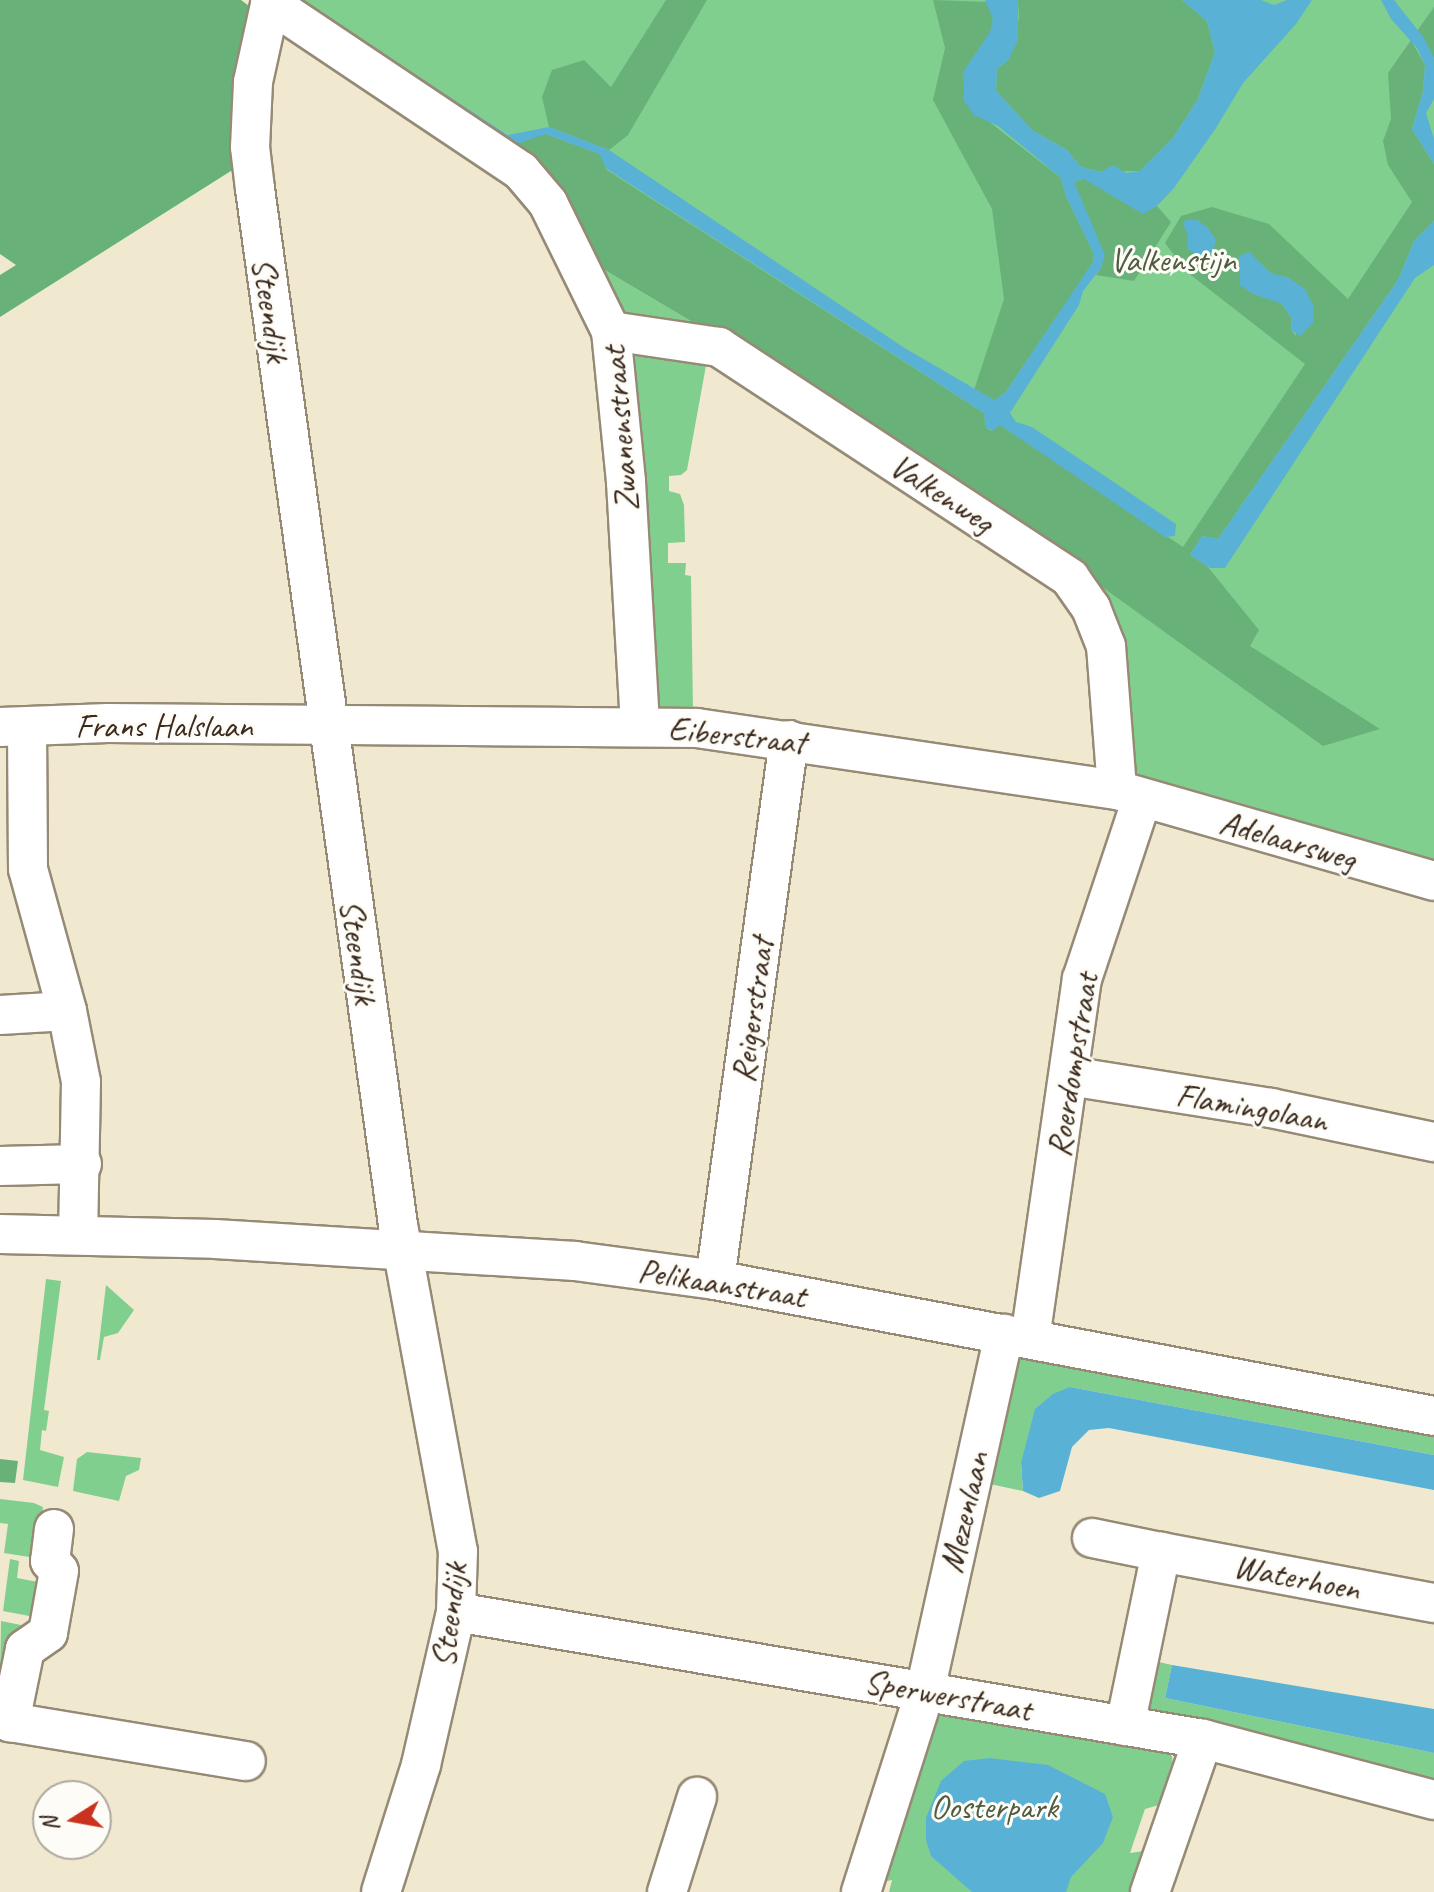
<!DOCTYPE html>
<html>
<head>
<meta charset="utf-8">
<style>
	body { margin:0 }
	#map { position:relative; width:1434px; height:1892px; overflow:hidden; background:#f0e9cf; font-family:Caveat,sans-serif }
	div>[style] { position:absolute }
	.green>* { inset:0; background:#80cf8e }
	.forest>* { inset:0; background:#68b279 }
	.water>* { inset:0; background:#59b2d6 }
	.roads { filter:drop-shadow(2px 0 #968a76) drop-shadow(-2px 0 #968a76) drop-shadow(0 2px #968a76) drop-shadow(0 -2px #968a76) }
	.minor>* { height:38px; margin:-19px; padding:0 19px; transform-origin:19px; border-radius:19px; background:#fff }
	span { translate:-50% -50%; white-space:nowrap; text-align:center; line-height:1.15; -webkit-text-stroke:6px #fdfcf7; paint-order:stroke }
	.park-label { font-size:34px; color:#505c40 }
	.street-label { font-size:34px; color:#3b2a1e }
	.north { position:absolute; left:32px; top:1780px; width:80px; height:80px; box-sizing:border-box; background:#fdfcf7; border:2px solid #afa8a0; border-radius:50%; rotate:259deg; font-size:22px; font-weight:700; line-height:32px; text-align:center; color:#3b2a1e }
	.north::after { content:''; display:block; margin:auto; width:28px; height:36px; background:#c8321e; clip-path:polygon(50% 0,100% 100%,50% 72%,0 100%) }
</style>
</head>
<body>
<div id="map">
	<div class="green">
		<div style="clip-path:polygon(290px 0,1434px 0,1434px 867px,1134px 780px,1080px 571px,1102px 587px,508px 135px,331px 21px)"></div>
		<div style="clip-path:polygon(591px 262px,721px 339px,615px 316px)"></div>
		<div style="clip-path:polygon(624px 352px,707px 360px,687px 470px,681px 475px,669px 476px,669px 491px,680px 494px,684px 505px,685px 542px,668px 543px,668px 563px,686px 563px,685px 575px,691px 576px,693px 712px,662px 710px,654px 704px)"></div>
		<div style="clip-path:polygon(46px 1279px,61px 1281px,44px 1410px,49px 1411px,46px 1431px,42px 1430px,40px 1450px,64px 1457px,58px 1487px,23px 1480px)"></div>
		<div style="clip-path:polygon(106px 1285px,134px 1310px,118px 1333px,104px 1337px,100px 1360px,97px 1360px)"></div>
		<div style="clip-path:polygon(1017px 1351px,1434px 1435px,1434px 1455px,1070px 1387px,1021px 1463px,1023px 1491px,985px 1483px)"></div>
		<div style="clip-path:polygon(87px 1452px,141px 1458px,139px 1470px,126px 1476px,119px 1501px,73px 1491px,77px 1459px)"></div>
		<div style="clip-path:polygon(0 1499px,34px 1503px,43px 1507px,36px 1558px,4px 1553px,8px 1524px,0 1523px)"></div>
		<div style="clip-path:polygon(10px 1559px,19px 1561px,17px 1578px,43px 1583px,45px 1619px,3px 1611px)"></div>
		<div style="clip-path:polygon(1px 1621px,36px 1628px,7px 1677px,0 1676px)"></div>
		<div style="clip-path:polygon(1150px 1660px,1172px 1665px,1165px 1698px,1434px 1753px,1434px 1787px,1138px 1708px)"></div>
		<div style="clip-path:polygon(941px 1712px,1164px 1750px,1172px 1756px,1173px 1767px,1159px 1805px,1145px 1809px,1130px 1853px,1144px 1851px,1129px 1892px,889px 1892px,892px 1880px,878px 1883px,933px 1719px)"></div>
	</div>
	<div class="forest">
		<div style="clip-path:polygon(0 0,241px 0,249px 6px,232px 88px,234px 169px,0 317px,0 275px,16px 265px,0 254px)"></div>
		<div style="clip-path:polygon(666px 0,707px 0,628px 135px,609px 150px,549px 127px,542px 97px,552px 70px,584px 60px,611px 87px)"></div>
		<div style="clip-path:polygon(933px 0,988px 2px,993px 19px,982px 116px,1061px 178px,1066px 196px,1094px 254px,1093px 262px,1077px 287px,1005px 393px,994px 401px,974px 390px,1004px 299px,992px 209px,933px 100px,945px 48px)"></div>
		<div style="clip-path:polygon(1018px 0,1182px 0,1207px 21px,1215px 52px,1198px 99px,1173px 138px,1140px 171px,1101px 172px,1081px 167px,1067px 150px,1032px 130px,996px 91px,997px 69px,1009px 59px,1019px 18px)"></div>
		<div style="clip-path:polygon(1434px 7px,1434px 58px,1417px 31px)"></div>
		<div style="clip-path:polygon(evenodd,1411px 40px,1425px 65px,1423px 91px,1412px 129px,1434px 164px,1434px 221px,1414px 241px,1398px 280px,1218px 539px,1202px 536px,1190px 555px,1207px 566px,1259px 630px,1250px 646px,1380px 729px,1323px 746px,1080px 571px,721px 339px,591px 262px,501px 137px,546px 134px,600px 154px,607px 170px,984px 413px,986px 427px,991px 431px,1000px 424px,1183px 547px,1305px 364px,1187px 272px,1165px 243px,1181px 216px,1212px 207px,1269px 224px,1348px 299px,1412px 202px,1388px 165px,1383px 141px,1391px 119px,1388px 73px,1411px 40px,1249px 253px,1271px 274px,1289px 278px,1296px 336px,1291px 330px,1292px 319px,1282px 304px,1271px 297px,1249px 253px)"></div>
		<div style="clip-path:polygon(1084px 178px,1142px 213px,1157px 206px,1171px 222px,1134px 281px,1096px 275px,1101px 268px,1074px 182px)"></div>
		<div style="clip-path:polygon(0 1459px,18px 1461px,15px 1483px,0 1482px)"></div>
	</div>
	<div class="water">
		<div style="clip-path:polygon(985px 0,1018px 0,1018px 40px,1009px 59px,997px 69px,996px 91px,1032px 130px,1067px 150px,1081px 167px,1101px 172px,1113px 165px,1126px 173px,1140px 171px,1173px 138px,1198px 99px,1215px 52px,1207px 21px,1182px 0,1261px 0,1274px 5px,1287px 0,1312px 0,1296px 24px,1243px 83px,1216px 128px,1174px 188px,1157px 206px,1143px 214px,1084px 179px,1074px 182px,1105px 255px,1101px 268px,1083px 291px,1079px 305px,1010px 413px,1016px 422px,1032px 427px,1176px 524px,1175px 536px,1165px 537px,1000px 425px,992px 431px,986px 427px,984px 413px,607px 169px,599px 154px,546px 134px,519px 143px,507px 141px,329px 23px,331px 20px,508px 135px,549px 127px,609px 150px,903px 347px,994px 400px,1005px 393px,1093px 262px,1094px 254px,1066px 196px,1061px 178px,998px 126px,974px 115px,964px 101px,963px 72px,990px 32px,993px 19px)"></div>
		<div style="clip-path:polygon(1381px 0,1394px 0,1424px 38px,1434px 58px,1434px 99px,1426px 113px,1434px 139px,1434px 164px,1412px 129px,1423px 91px,1425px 65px,1417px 48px,1391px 19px)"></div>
		<div style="clip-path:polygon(1187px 220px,1197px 220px,1207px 227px,1216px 240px,1213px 251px,1203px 257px,1187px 249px,1188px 236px,1183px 223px)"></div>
		<div style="clip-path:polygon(1434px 221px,1434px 265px,1415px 278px,1225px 568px,1210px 568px,1190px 555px,1202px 536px,1218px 539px,1398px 280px,1414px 241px)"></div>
		<div style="clip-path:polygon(1249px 252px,1271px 273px,1289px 278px,1305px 289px,1314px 307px,1313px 323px,1300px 336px,1291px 330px,1292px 319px,1282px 304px,1253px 294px,1240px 285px,1239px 256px)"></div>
		<div style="clip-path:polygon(1070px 1387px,1434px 1455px,1434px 1490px,1109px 1428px,1089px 1430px,1072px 1447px,1060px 1491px,1039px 1498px,1023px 1491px,1021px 1463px,1035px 1409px,1053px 1394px)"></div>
		<div style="clip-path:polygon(1172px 1665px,1434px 1709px,1434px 1753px,1165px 1698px)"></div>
		<div style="clip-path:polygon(990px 1758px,1048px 1765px,1105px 1794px,1113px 1817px,1103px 1843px,1071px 1877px,1066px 1892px,972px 1892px,931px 1856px,926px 1840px,926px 1818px,941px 1781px,964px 1761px)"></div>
	</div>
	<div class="roads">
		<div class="minor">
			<div style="left:271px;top:0;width:84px;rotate:102.4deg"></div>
			<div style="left:253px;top:82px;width:65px;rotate:92.6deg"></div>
			<div style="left:250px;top:147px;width:42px;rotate:83.2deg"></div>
			<div style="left:255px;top:189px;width:1046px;rotate:82.14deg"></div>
			<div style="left:398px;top:1225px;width:331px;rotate:79.6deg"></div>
			<div style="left:458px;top:1551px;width:61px;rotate:91.9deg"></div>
			<div style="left:456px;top:1612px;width:157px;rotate:102.9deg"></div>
			<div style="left:421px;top:1765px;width:133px;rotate:107.5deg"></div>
			<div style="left:270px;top:3px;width:302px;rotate:33.8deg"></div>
			<div style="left:521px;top:171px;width:42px;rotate:49.8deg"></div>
			<div style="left:548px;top:203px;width:143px;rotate:63.8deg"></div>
			<div style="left:611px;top:331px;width:152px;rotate:84.3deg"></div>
			<div style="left:626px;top:482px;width:243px;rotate:86.7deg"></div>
			<div style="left:611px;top:331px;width:109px;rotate:8.4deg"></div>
			<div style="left:719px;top:347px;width:420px;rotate:33.3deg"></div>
			<div style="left:1070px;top:578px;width:37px;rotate:55deg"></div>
			<div style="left:1091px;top:608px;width:41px;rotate:68.5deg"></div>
			<div style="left:1106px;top:646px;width:144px;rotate:85.6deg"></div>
			<div style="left:0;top:727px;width:108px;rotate:-2.1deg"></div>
			<div style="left:108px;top:723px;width:589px;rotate:0.49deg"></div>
			<div style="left:697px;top:728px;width:425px;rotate:8.4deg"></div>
			<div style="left:1117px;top:790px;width:330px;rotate:16deg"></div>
			<div style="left:27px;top:727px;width:142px;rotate:89.6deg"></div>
			<div style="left:28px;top:869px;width:147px;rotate:74.6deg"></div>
			<div style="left:67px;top:1011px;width:72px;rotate:78.8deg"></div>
			<div style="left:81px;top:1082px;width:153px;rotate:91.1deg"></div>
			<div style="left:0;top:1015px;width:67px;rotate:-3.4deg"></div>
			<div style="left:1069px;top:1076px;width:205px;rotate:9deg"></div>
			<div style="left:1271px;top:1108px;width:167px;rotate:11.8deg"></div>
			<div style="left:0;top:1166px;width:82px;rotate:-1.4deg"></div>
			<div style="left:0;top:1234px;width:215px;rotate:1.3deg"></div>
			<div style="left:215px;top:1239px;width:361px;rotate:3.5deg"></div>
			<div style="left:575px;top:1261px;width:141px;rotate:7.7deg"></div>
			<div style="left:715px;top:1280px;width:732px;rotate:10.71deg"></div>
			<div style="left:715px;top:1280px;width:545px;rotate:-82.2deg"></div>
			<div style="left:1030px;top:1339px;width:364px;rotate:-81.8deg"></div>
			<div style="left:1082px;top:979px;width:190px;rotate:-71.6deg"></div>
			<div style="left:54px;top:1529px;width:32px;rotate:97deg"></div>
			<div style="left:50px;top:1561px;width:13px;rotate:48deg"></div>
			<div style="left:59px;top:1571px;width:63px;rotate:100.1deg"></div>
			<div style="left:48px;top:1633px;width:28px;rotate:145deg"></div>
			<div style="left:25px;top:1649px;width:75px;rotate:101.6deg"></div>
			<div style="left:10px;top:1722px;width:239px;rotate:9.4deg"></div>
			<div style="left:1092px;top:1538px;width:70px;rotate:11.5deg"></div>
			<div style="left:456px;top:1612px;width:758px;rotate:9.65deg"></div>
			<div style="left:1203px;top:1739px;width:239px;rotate:14.8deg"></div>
			<div style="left:1125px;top:1726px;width:178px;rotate:-78.3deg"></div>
			<div style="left:1161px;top:1552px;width:278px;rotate:10.6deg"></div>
			<div style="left:667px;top:1892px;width:100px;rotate:-72.5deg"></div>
			<div style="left:861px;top:1892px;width:211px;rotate:-72.3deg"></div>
			<div style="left:925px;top:1691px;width:366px;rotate:-77.5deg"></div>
			<div style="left:1150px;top:1892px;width:162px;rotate:-70.9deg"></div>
		</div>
	</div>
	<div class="park-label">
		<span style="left:1173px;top:260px">Valkenstijn</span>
		<span style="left:994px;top:1807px">Oosterpark</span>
	</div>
	<div class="street-label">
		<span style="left:271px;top:310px;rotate:82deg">Steendijk</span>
		<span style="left:620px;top:429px;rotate:-95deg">Zwanenstraat</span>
		<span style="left:942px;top:493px;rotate:33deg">Valkenweg</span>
		<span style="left:164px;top:726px">Frans Halslaan</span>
		<span style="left:737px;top:735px;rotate:6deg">Eiberstraat</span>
		<span style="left:1288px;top:840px;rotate:16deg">Adelaarsweg</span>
		<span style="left:359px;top:952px;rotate:82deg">Steendijk</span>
		<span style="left:752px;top:1010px;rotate:-82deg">Reigerstraat</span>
		<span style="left:1072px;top:1065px;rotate:-81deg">Roerdompstraat</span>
		<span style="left:1252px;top:1107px;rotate:10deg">Flamingolaan</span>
		<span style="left:722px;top:1283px;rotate:9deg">Pelikaanstraat</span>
		<span style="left:964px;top:1512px;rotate:-77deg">Mezenlaan</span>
		<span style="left:1297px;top:1577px;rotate:11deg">Waterhoen</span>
		<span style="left:449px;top:1615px;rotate:-83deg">Steendijk</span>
		<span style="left:948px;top:1695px;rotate:10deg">Sperwerstraat</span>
	</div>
	<div class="north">N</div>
</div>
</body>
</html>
